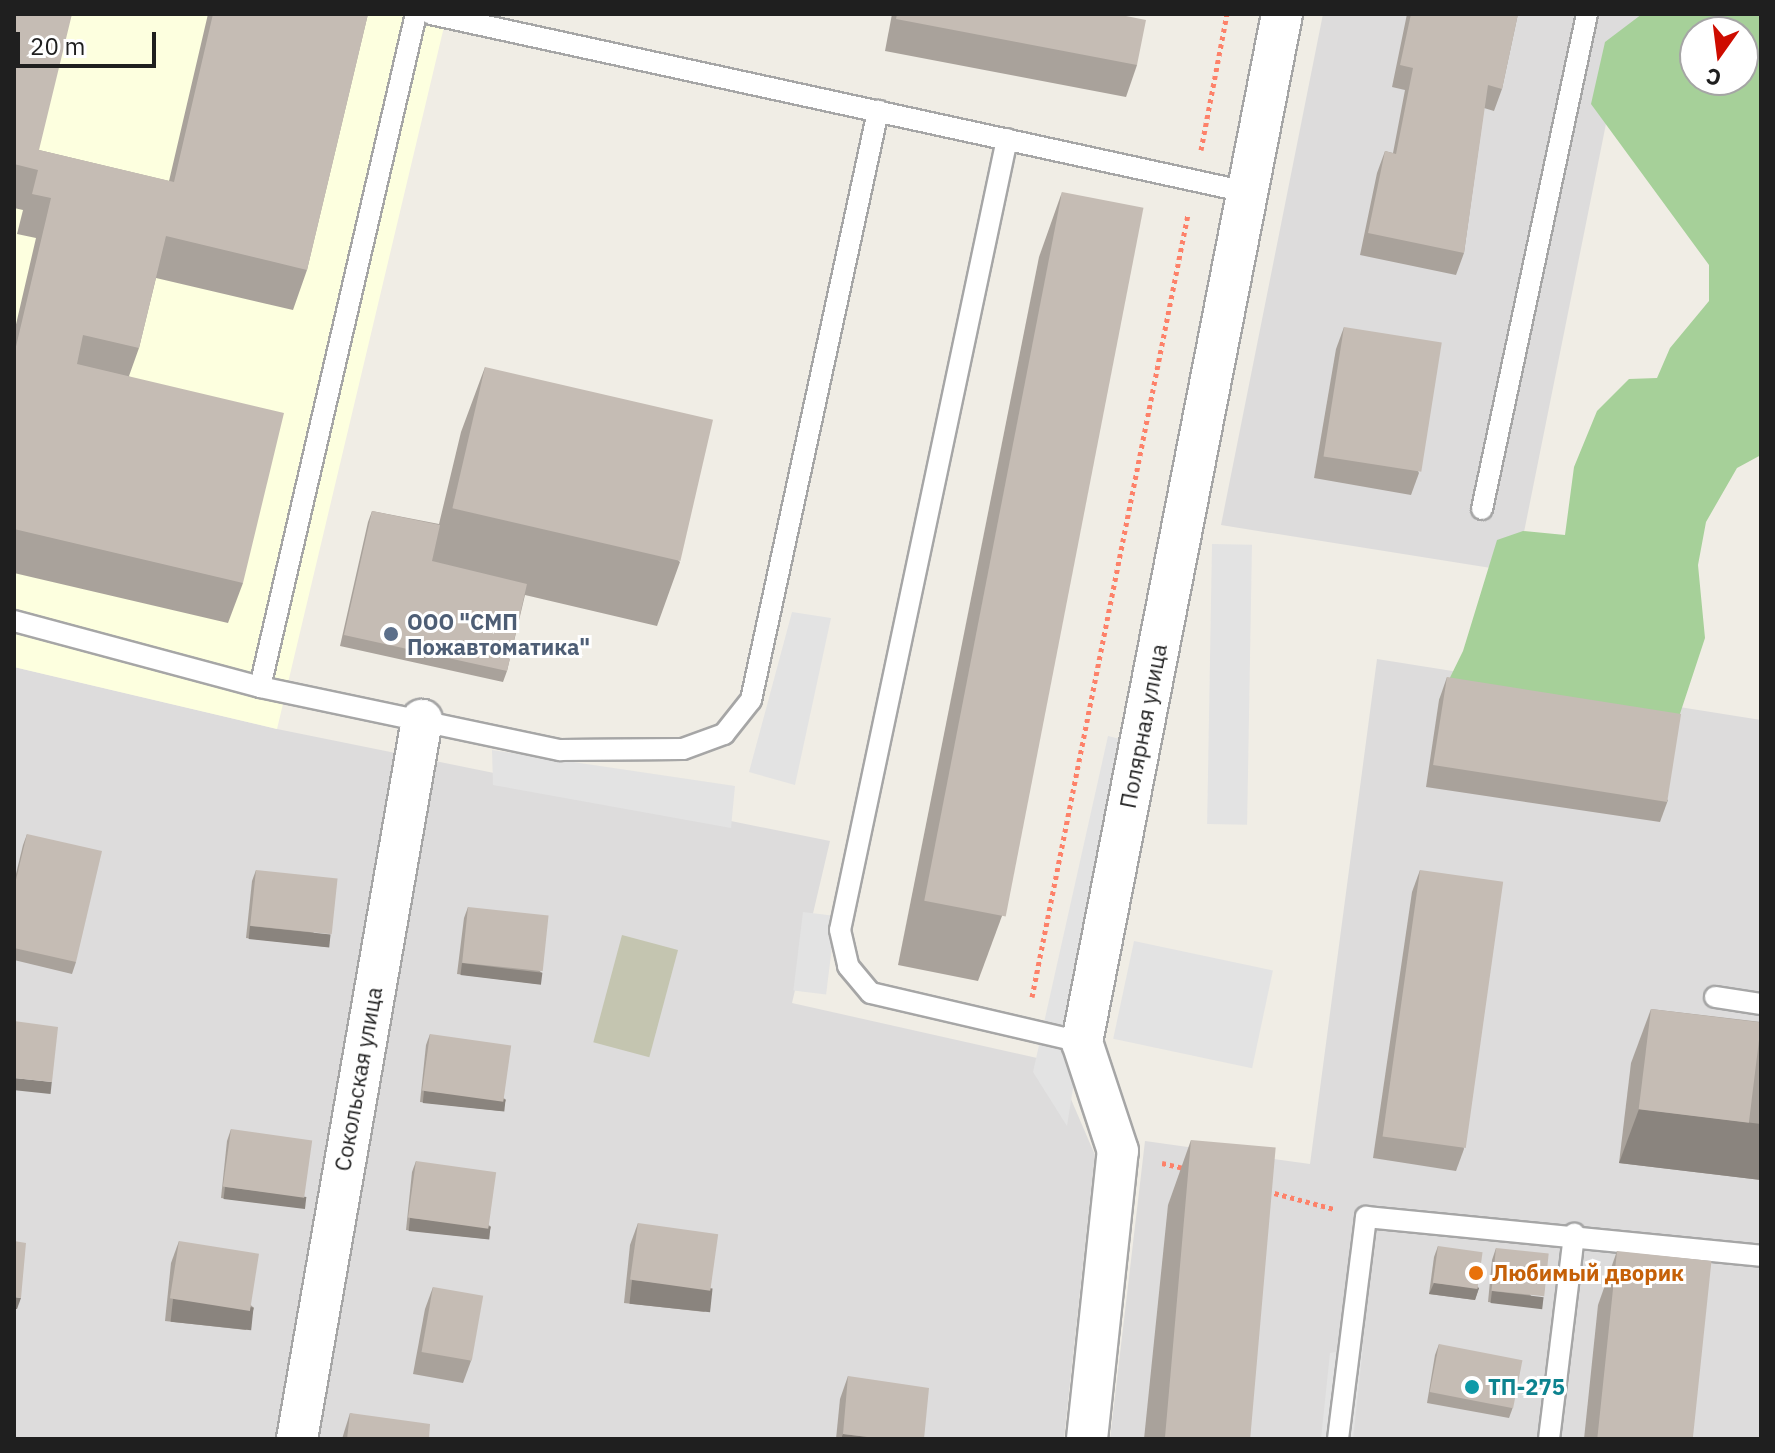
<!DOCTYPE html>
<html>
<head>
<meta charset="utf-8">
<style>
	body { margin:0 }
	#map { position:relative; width:1775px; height:1453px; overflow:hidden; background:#f0ede5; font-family:"IBM Plex Sans",sans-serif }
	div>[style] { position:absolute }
	.residential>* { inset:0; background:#dddcdc }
	.education>* { inset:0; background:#fdffdf }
	.construction>* { inset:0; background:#c4c5b0; transform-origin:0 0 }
	.forest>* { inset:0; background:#a6d099 }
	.parking>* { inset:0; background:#e3e3e3; transform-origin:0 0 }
	.path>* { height:5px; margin-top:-2.5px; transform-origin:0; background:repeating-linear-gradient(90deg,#fd8169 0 4px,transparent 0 8px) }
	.roads { filter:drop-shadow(2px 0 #a6a6a6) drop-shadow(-2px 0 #a6a6a6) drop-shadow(0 2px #a6a6a6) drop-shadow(0 -2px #a6a6a6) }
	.lane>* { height:20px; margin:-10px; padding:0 10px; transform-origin:10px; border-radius:10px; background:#fff }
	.street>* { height:40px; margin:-20px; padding:0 20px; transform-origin:20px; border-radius:20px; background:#fff }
	.wall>* { inset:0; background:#a9a29b }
	.shaded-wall>* { inset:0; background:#8a847e; transform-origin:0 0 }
	.building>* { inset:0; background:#c5bcb4; transform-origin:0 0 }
	.dots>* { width:22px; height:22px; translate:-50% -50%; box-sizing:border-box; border:4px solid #fff; border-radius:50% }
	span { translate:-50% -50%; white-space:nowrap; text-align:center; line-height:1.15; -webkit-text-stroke:6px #fff; paint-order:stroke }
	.service-label { font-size:22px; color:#4e5e75; font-weight:700 }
	.left { translate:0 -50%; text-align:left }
	.street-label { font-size:22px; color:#1f1f1f }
	.food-label { font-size:22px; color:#c56008; font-weight:700 }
	.culture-label { font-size:22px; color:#0d838f; font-weight:700 }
	.frame { position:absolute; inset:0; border:16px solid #1f1f1f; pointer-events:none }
	.north { position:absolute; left:1679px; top:16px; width:80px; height:80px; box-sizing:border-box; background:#fff; border:2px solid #a5a5a5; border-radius:50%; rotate:194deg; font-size:22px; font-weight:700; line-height:32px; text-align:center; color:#1f1f1f }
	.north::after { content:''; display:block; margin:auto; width:28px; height:36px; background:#ce0c00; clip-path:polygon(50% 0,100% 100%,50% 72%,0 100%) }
	.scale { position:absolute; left:16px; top:32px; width:140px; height:36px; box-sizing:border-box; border:4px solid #1f1f1f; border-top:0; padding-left:10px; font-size:24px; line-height:28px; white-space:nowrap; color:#1f1f1f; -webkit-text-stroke:6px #fff; paint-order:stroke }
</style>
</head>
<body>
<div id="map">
	<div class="residential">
		<div style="clip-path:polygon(evenodd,1323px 14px,1761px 14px,1761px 104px,1616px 74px,1516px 572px,1221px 525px,1323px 14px,1695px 32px,1743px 32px,1743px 80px,1695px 80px,1695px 32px)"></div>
		<div style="clip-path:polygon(1377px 659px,1761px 720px,1761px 1439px,1110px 1439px,1145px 1141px,1310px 1164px)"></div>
		<div style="clip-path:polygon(14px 667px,277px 729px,830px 841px,792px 1003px,1055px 1062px,1095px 1155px,1064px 1439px,14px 1439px)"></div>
	</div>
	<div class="education">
		<div style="clip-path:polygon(14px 14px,447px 14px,277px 729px,14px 667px)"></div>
	</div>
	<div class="construction">
		<div style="left:622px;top:935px;width:58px;height:111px;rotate:15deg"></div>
	</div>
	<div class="forest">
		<div style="clip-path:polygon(evenodd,1642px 14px,1761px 14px,1761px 455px,1737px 468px,1706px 522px,1698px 565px,1705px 638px,1673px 735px,1439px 700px,1463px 651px,1497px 540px,1523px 531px,1565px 535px,1574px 467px,1597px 411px,1629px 379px,1657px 378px,1670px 348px,1709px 301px,1709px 265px,1591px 104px,1605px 42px,1642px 14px,1695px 32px,1743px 32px,1743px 80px,1695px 80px,1695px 32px)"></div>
	</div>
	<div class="parking">
		<div style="left:1212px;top:544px;width:40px;height:280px;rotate:1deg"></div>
		<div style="clip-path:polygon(792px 612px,831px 618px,795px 785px,749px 772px)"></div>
		<div style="clip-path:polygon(1108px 736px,1128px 741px,1067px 1126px,1033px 1072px)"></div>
		<div style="clip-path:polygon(492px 750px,735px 786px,731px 828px,493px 785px)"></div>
		<div style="left:803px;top:912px;width:33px;height:79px;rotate:7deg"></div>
		<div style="left:1134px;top:941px;width:142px;height:100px;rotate:12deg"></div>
		<div style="clip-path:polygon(1363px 1347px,1353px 1439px,1321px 1439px,1330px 1353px)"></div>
	</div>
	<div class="path">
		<div style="left:1201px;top:150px;width:138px;rotate:-79.2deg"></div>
		<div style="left:1032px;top:997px;width:798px;rotate:-78.73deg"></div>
		<div style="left:1162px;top:1163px;width:26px;rotate:13deg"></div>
		<div style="left:1267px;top:1191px;width:69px;rotate:15deg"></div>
	</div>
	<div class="roads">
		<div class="lane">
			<div style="left:431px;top:14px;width:835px;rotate:12.31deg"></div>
			<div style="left:1007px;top:139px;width:808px;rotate:101.92deg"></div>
			<div style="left:840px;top:930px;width:37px;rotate:77deg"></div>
			<div style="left:848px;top:966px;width:35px;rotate:50deg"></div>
			<div style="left:871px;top:993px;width:217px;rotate:13.1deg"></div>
			<div style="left:1482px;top:509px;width:506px;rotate:-78.02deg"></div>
			<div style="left:14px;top:621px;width:255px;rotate:15deg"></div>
			<div style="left:260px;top:687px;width:307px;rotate:11.9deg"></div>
			<div style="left:560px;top:750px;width:123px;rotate:-0.5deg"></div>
			<div style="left:683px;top:749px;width:44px;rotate:-20.1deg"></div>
			<div style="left:724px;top:734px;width:43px;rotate:-51.5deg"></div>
			<div style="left:751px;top:700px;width:603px;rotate:-77.83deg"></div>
			<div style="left:260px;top:687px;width:691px;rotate:-76.95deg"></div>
			<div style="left:1715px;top:997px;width:47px;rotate:8.7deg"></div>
			<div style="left:1338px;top:1439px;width:224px;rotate:-82.8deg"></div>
			<div style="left:1366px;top:1217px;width:397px;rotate:5.6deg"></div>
			<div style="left:1549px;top:1439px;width:207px;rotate:-83deg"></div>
		</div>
		<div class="street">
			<div style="left:297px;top:1439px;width:730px;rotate:-80.14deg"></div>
			<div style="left:1087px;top:1439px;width:290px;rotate:-83.9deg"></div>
			<div style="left:1118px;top:1151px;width:115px;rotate:-108.3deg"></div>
			<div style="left:1082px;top:1042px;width:1047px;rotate:-78.99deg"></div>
		</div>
	</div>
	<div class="wall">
		<div style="clip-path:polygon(14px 14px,39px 150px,169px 181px,208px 14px,368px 14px,307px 270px,293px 310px,156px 278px,139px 348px,129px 376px,243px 583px,228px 623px,14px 573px,14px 333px,36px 238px,17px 234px,23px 210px,14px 208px)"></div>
		<div style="clip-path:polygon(892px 14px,1121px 14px,1137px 65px,1126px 97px,885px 51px)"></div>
		<div style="clip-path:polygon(1407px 14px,1518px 14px,1502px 89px,1494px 111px,1484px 108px,1464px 253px,1456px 275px,1360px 255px,1377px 173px,1385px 151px,1393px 153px,1405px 90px,1392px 87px)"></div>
		<div style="clip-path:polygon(1062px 192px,1002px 916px,978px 981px,898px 965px,1039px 257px)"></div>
		<div style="clip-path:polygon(1344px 327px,1419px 473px,1411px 495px,1314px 478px,1336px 349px)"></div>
		<div style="clip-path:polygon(485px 367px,680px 562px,657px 626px,525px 595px,507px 671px,503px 682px,340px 646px,368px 522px,372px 511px,439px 524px,461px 432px)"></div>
		<div style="clip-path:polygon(1447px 677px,1668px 800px,1660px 822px,1426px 787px,1439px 700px)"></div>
		<div style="clip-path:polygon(27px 834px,76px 962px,72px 974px,14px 960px,14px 882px,23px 845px)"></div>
		<div style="clip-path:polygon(256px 870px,327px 947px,246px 938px,252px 881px)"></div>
		<div style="clip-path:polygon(1420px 870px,1464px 1149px,1456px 1171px,1373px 1158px,1412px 892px)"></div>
		<div style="clip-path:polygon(468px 907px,542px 973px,538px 984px,457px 974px,464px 918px)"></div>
		<div style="clip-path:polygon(1651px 1009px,1761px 1022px,1761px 1180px,1619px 1163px,1631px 1063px)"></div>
		<div style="clip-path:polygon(430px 1034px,506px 1100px,501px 1111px,420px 1102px,426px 1045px)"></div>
		<div style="clip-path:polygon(231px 1129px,302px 1208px,221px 1198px,227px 1141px)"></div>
		<div style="clip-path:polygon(1191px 1140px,1247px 1439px,1144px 1439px,1168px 1205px)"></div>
		<div style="clip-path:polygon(416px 1161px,491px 1227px,487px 1239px,406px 1230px,412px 1172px)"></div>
		<div style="clip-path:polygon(638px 1223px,705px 1312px,624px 1303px,630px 1245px)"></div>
		<div style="clip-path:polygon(179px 1241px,254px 1308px,246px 1330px,165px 1321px,171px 1263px)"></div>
		<div style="clip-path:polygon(1438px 1246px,1479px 1288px,1475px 1300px,1429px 1294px,1434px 1257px)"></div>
		<div style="clip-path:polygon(1496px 1248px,1540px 1308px,1488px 1302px,1492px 1260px)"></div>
		<div style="clip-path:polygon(1617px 1251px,1693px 1439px,1584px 1439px,1598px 1305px)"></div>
		<div style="clip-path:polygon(433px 1287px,471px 1361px,463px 1383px,413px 1374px,425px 1309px)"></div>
		<div style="clip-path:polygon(1439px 1344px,1513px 1407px,1509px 1418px,1427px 1403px,1435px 1355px)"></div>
		<div style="clip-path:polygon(848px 1376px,924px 1439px,836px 1439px,840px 1399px)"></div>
		<div style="clip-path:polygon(350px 1413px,429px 1439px,342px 1439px)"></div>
	</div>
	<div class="shaded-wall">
		<div style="left:250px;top:926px;width:81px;height:13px;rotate:6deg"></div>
		<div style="left:462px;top:963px;width:81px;height:12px;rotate:7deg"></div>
		<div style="left:14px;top:1078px;width:38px;height:12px;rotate:6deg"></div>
		<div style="left:424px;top:1091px;width:82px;height:12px;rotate:6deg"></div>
		<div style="clip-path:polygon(1639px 1109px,1761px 1124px,1761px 1180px,1619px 1163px)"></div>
		<div style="left:225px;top:1187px;width:82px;height:12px;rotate:7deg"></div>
		<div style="left:410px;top:1218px;width:81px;height:13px;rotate:6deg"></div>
		<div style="left:632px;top:1280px;width:81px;height:24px;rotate:6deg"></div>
		<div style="clip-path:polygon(1434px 1283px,1479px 1288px,1475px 1300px,1429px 1294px)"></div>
		<div style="left:1492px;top:1291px;width:52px;height:12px;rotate:7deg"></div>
		<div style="clip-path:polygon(14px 1297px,21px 1298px,17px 1309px,14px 1309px)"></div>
		<div style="left:173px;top:1299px;width:81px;height:23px;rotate:6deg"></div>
		<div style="clip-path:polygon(843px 1434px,884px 1439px,841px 1439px)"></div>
	</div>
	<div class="building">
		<div style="clip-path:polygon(14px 14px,72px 14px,39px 150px,174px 182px,213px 14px,368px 14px,307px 270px,166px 236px,139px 348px,83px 335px,77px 364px,284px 413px,243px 583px,14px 529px,14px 355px,51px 198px,32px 194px,38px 170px,14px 164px)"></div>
		<div style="clip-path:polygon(897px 14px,1121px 14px,1121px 15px,1146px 20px,1137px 65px,896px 19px)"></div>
		<div style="clip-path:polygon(1411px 14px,1518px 14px,1502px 89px,1488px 85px,1464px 253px,1368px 233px,1385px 151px,1396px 154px,1413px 68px,1400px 65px)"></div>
		<div style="left:1062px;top:192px;width:83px;height:722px;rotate:11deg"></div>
		<div style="left:1344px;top:327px;width:99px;height:131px;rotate:9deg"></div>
		<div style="left:485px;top:367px;width:234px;height:145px;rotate:13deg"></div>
		<div style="clip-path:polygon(372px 511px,440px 525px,432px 561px,527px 584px,507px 671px,344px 635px)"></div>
		<div style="left:1447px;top:677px;width:237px;height:89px;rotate:9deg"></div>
		<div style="clip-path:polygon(27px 834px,102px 851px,76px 962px,14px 948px,14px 888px)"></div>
		<div style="left:256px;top:870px;width:82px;height:56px;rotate:6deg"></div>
		<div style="left:1420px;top:870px;width:84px;height:269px;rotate:8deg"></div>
		<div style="left:468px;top:907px;width:81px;height:56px;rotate:6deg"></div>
		<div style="left:1651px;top:1009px;width:111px;height:101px;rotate:7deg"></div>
		<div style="clip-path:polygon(14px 1021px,58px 1027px,52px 1082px,14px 1078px)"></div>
		<div style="left:430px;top:1034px;width:82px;height:57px;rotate:8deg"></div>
		<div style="left:231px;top:1129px;width:82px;height:58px;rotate:8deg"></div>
		<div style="left:1191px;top:1140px;width:85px;height:301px;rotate:5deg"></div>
		<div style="left:416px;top:1161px;width:81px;height:57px;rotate:8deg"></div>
		<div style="left:638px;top:1223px;width:81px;height:57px;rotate:8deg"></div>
		<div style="clip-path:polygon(14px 1241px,26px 1243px,21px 1298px,14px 1297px)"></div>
		<div style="left:179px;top:1241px;width:81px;height:58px;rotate:9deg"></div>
		<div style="left:1438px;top:1246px;width:45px;height:37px;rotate:8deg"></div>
		<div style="left:1496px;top:1248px;width:53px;height:43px;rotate:6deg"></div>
		<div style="left:1617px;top:1251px;width:95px;height:189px;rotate:6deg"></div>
		<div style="left:433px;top:1287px;width:51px;height:66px;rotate:10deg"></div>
		<div style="left:1439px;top:1344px;width:85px;height:49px;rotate:11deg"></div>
		<div style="clip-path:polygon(848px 1376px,929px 1388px,924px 1439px,884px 1439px,843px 1434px)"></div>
		<div style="clip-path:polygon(350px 1413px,430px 1424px,429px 1439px,347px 1439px)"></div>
	</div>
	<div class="dots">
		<div style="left:391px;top:634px;background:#5c6f8a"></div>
		<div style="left:1476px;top:1273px;background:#e8710a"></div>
		<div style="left:1472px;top:1387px;background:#0f9aa8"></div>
	</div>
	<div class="service-label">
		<span class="left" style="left:407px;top:634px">ООО "СМП<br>Пожавтоматика"</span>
	</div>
	<div class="street-label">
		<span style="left:1143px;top:726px;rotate:-79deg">Полярная улица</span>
		<span style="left:358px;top:1079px;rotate:-80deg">Сокольская улица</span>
	</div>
	<div class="food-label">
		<span class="left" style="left:1492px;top:1273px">Любимый дворик</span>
	</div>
	<div class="culture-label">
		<span class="left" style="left:1488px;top:1387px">ТП-275</span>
	</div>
	<div class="frame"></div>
	<div class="north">С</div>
	<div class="scale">20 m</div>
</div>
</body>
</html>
